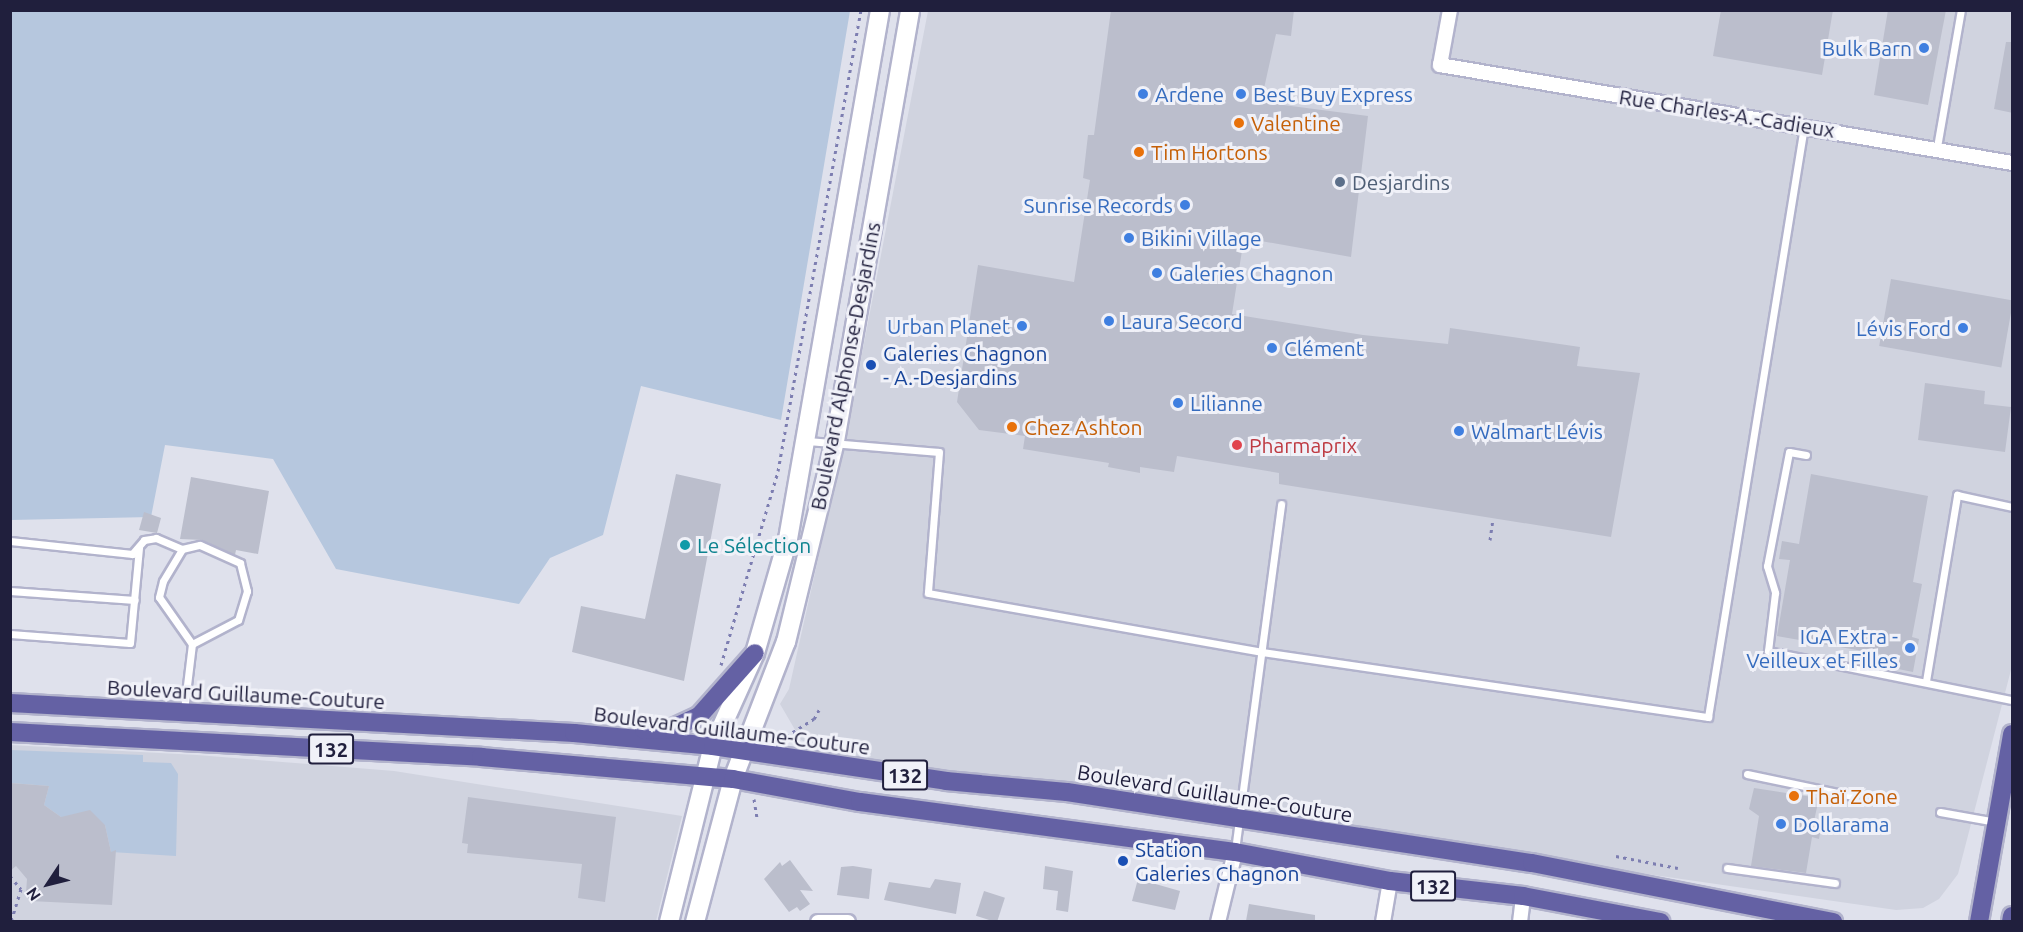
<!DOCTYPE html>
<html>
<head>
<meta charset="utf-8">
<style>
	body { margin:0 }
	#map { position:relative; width:2023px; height:932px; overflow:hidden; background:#dfe1ec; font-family:Ubuntu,sans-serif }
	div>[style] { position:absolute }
	.built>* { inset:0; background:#d0d3df }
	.green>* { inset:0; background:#b6c7de }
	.building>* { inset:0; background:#bbbecc; transform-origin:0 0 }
	.path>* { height:3px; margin-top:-1.5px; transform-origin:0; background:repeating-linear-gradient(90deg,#7d7eb1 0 3px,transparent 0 7.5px) }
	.roads { filter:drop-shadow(2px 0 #b2b3cc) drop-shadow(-2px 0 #b2b3cc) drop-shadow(0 2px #b2b3cc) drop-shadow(0 -2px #b2b3cc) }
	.lane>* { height:7px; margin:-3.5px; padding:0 3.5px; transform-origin:3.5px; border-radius:3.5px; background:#fff }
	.street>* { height:14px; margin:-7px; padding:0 7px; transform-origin:7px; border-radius:7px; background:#fff }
	.secondary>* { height:18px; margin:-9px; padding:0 9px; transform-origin:9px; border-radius:9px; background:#fff }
	.primary>* { height:18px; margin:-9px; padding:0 9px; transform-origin:9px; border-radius:9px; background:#6461a4 }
	.dots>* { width:16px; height:16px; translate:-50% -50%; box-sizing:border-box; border:3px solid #f0f1f8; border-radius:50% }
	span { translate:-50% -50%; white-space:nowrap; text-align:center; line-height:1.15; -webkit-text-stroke:6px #f0f1f8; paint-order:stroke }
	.shield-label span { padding:2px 4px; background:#f0f1f8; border:2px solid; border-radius:4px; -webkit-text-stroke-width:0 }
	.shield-label { font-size:20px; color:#201f3d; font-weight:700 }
	.shop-label { font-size:21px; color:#366cbe }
	.right { translate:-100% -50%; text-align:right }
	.left { translate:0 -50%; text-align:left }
	.street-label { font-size:21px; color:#201f3d }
	.food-label { font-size:21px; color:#c56008 }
	.service-label { font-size:21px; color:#4e5e75 }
	.transit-label { font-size:21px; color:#164399 }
	.health-label { font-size:21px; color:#be3a42 }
	.culture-label { font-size:21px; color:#0d838f }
	.frame { position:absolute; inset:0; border:12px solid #201f3d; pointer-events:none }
	.north { position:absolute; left:18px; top:854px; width:60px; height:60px; -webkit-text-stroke:4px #f0f1f8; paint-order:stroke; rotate:235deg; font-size:16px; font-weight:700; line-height:24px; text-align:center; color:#201f3d }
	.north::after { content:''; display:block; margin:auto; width:21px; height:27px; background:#201f3d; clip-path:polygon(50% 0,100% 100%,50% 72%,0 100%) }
</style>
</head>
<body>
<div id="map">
	<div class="built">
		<div style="clip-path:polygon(928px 11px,2012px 11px,2012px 666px,1958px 874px,1939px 899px,1923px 908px,1896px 910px,837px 757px,801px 740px,780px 704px,789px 689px,849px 421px)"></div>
		<div style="clip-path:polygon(10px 745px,197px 755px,394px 771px,682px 816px,656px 921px,11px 921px)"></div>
	</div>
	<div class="green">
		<div style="clip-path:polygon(10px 11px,850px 11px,781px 420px,641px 386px,603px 535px,550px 558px,519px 604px,336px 569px,273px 459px,165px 445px,151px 517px,11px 520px)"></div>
		<div style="clip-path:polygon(10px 750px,143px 755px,143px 762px,171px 763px,178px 774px,176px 856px,111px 852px,105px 825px,61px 817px,44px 805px,49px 786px,11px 783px)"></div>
	</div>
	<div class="building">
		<div style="clip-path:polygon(1111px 10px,1294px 10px,1291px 36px,1276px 34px,1261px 102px,1368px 116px,1351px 257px,1244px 238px,1232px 314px,1363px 335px,1448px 344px,1450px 328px,1580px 347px,1577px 366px,1640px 373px,1611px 537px,1279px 484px,1279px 473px,1177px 456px,1174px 472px,1140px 467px,1140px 473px,1108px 467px,1109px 463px,1023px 449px,1025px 436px,979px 430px,957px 402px,978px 265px,1074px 282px,1090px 180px,1083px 178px,1088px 135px,1094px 135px)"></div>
		<div style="clip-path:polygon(1721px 10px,1833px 10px,1822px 75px,1713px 56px)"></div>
		<div style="clip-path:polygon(1888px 10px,1946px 10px,1928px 105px,1874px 95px)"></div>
		<div style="clip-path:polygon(2006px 42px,2013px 42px,2013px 113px,1994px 109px)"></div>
		<div style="left:1891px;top:279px;width:124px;height:68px;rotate:10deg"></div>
		<div style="clip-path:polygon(1925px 383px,1985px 391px,1984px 404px,2011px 407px,2005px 452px,1918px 440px)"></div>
		<div style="clip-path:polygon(676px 474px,721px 484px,684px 681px,572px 652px,581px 606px,645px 619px)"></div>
		<div style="clip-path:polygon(1811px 474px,1928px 496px,1913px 582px,1922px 584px,1912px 637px,1919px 639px,1913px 672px,1878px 665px,1880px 654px,1777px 636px,1790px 560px,1779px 559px,1782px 541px,1799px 544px)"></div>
		<div style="clip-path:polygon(191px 477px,269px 491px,258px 554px,236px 550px,235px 555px,202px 540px,180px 539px)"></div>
		<div style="clip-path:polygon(144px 512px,161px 518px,157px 533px,139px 530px)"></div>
		<div style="clip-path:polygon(10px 783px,49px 786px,44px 805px,61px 817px,90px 810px,105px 825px,111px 852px,116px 850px,112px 905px,30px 901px,26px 893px,27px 879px,16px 866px,10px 871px)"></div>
		<div style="clip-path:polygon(1754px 788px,1819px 798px,1814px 821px,1822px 822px,1819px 839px,1812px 837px,1806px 873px,1751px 866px,1759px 816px,1749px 809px)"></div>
		<div style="clip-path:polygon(468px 797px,616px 817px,605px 902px,578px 898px,582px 864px,467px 853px,468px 844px,462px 843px)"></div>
		<div style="clip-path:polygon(790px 860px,813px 891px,800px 890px,810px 904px,800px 911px,797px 907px,789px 912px,764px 879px,780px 862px,782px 866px)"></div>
		<div style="clip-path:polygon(853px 866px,872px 869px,869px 899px,837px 895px,841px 867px)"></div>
		<div style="clip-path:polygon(1045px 866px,1073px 871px,1068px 912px,1056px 910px,1058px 891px,1043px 889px)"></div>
		<div style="clip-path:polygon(935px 879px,961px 883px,956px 914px,884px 900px,889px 882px,930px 888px)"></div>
		<div style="clip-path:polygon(1138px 879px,1180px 891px,1175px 910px,1132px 901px)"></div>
		<div style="left:984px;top:891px;width:22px;height:26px;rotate:18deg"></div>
		<div style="clip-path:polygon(1249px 904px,1315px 915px,1315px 921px,1246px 921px)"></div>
	</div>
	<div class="path">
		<div style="left:1490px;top:540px;width:22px;rotate:-82deg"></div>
		<div style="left:721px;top:665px;width:202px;rotate:-73.6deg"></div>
		<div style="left:778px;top:471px;width:468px;rotate:-79.8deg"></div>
		<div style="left:780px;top:740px;width:40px;rotate:-32deg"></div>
		<div style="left:814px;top:719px;width:13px;rotate:-61deg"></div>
		<div style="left:754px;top:799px;width:19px;rotate:81deg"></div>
		<div style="left:1616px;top:856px;width:63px;rotate:11deg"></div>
		<div style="left:10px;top:876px;width:17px;rotate:50deg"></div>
		<div style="left:21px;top:889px;width:34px;rotate:107deg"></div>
	</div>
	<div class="roads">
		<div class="lane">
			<div style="left:1937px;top:147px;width:139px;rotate:-80.1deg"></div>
			<div style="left:808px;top:441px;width:131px;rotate:4.8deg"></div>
			<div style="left:939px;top:452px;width:141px;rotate:94.5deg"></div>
			<div style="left:928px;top:593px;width:339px;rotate:10deg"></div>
			<div style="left:1262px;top:652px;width:451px;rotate:8.3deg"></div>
			<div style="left:1708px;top:717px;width:599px;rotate:-80.77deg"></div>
			<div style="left:1806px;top:455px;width:17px;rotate:-170deg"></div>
			<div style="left:1789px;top:452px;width:116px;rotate:100.9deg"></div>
			<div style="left:1767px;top:566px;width:28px;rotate:73deg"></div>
			<div style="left:1775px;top:593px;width:58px;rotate:96.9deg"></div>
			<div style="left:1768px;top:651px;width:249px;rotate:11.4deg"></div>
			<div style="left:10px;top:541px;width:123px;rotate:6.1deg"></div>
			<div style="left:132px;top:554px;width:18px;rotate:-49deg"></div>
			<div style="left:144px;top:540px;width:12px;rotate:-9deg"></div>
			<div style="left:156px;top:538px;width:28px;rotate:23deg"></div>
			<div style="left:10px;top:591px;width:125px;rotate:4.1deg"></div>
			<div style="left:10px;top:634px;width:120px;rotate:4.3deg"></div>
			<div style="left:130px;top:643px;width:96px;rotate:-84.6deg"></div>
			<div style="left:1926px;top:681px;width:189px;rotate:-80.5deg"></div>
			<div style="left:1957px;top:495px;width:56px;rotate:12.3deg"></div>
			<div style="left:184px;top:710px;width:66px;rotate:-83.1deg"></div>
			<div style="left:192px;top:644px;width:57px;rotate:-125.1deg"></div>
			<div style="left:159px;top:597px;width:16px;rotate:-76deg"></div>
			<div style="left:163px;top:581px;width:37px;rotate:-59deg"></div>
			<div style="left:182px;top:549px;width:18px;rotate:-13deg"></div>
			<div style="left:200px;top:545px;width:44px;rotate:24.2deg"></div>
			<div style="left:240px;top:563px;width:29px;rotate:76deg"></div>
			<div style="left:247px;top:591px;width:30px;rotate:107deg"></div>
			<div style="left:238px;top:620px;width:52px;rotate:152.4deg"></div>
			<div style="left:1747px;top:774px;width:107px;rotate:11.8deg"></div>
			<div style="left:1940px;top:812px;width:57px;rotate:10.1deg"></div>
			<div style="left:1235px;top:850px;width:349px;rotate:-82.4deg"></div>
			<div style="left:1727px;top:868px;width:109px;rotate:7.9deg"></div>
		</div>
		<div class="street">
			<div style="left:1450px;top:10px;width:56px;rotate:100.3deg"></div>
			<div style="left:1440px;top:65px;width:580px;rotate:9.72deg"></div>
			<div style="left:818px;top:922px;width:30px"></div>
			<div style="left:1218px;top:922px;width:72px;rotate:-76.3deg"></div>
			<div style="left:1383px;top:922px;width:42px;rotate:-80.3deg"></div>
			<div style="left:1520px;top:922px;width:26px;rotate:-83deg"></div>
		</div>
		<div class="secondary">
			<div style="left:669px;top:922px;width:181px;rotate:-76deg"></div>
			<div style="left:713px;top:746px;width:102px;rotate:-65.7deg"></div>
			<div style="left:755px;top:653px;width:119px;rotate:-73.9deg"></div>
			<div style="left:788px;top:539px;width:537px;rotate:-80.13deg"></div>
			<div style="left:695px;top:922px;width:148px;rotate:-75.1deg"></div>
			<div style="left:733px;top:779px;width:147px;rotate:-68.9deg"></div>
			<div style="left:786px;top:642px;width:207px;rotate:-76.3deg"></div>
			<div style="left:835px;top:441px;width:437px;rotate:-80.1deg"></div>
		</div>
		<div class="primary">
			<div style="left:10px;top:703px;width:565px;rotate:3.04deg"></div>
			<div style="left:574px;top:733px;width:140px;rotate:5.3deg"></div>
			<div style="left:713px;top:746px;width:236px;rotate:8.5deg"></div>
			<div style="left:946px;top:781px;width:121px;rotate:5.2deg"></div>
			<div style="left:1067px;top:792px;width:470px;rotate:8.7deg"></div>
			<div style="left:1532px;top:863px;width:307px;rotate:11.1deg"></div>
			<div style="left:644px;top:730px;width:27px;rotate:-2deg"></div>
			<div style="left:671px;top:729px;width:31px;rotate:-25deg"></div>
			<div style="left:699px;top:716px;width:84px;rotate:-48.4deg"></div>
			<div style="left:10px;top:732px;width:472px;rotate:3deg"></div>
			<div style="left:481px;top:757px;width:253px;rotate:5deg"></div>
			<div style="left:733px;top:779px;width:129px;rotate:10.3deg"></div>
			<div style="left:860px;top:802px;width:378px;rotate:7.6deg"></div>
			<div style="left:1235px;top:852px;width:158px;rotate:10.6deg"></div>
			<div style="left:1390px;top:881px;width:134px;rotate:6.4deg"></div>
			<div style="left:1523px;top:896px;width:140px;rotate:10.7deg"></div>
			<div style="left:1979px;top:922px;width:191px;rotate:-80deg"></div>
			<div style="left:2011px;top:922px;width:6px;rotate:-81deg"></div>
		</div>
	</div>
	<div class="dots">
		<div style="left:1924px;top:48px;background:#3f7fe0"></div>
		<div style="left:1143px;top:94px;background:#3f7fe0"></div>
		<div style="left:1241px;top:94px;background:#3f7fe0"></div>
		<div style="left:1239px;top:123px;background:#e8710a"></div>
		<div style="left:1139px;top:152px;background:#e8710a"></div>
		<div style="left:1340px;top:182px;background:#5c6f8a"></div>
		<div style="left:1185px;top:205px;background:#3f7fe0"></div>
		<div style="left:1129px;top:238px;background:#3f7fe0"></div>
		<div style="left:1157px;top:273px;background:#3f7fe0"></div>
		<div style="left:1109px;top:321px;background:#3f7fe0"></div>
		<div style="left:1022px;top:326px;background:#3f7fe0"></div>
		<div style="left:1963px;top:328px;background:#3f7fe0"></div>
		<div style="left:1272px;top:348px;background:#3f7fe0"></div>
		<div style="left:871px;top:365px;background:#1a4fb4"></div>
		<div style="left:1178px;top:403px;background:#3f7fe0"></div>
		<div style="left:1012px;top:427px;background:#e8710a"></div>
		<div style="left:1459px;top:431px;background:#3f7fe0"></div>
		<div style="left:1237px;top:445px;background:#e0444e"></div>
		<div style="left:685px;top:545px;background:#0f9aa8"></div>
		<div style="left:1910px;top:648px;background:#3f7fe0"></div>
		<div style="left:1794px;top:796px;background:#e8710a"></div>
		<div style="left:1781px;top:824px;background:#3f7fe0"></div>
		<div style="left:1123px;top:861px;background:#1a4fb4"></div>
	</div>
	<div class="shield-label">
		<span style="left:331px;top:749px">132</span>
		<span style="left:905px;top:775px">132</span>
		<span style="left:1433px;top:886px">132</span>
	</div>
	<div class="shop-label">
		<span class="right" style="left:1912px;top:48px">Bulk Barn</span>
		<span class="left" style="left:1155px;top:94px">Ardene</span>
		<span class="left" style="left:1253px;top:94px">Best Buy Express</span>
		<span class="right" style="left:1173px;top:205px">Sunrise Records</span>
		<span class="left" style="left:1141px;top:238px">Bikini Village</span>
		<span class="left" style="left:1169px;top:273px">Galeries Chagnon</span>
		<span class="left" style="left:1121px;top:321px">Laura Secord</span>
		<span class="right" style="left:1010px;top:326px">Urban Planet</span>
		<span class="right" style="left:1951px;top:328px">Lévis Ford</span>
		<span class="left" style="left:1284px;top:348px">Clément</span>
		<span class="left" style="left:1190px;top:403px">Lilianne</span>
		<span class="left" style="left:1471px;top:431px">Walmart Lévis</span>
		<span class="right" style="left:1898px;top:648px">IGA Extra -<br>Veilleux et Filles</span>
		<span class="left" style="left:1793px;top:824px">Dollarama</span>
	</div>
	<div class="street-label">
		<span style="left:1727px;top:113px;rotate:9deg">Rue Charles-A.-Cadieux</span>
		<span style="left:845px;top:366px;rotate:-79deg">Boulevard Alphonse-Desjardins</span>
		<span style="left:246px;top:694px;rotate:3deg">Boulevard Guillaume-Couture</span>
		<span style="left:732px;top:730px;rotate:7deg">Boulevard Guillaume-Couture</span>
		<span style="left:1215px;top:793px;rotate:9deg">Boulevard Guillaume-Couture</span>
	</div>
	<div class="food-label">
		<span class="left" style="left:1251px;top:123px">Valentine</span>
		<span class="left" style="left:1151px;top:152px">Tim Hortons</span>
		<span class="left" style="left:1024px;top:427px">Chez Ashton</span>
		<span class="left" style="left:1806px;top:796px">Thaï Zone</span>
	</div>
	<div class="service-label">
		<span class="left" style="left:1352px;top:182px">Desjardins</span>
	</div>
	<div class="transit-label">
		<span class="left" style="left:883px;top:365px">Galeries Chagnon<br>- A.-Desjardins</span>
		<span class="left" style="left:1135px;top:861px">Station<br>Galeries Chagnon</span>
	</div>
	<div class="health-label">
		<span class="left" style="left:1249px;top:445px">Pharmaprix</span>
	</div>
	<div class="culture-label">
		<span class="left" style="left:697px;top:545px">Le Sélection</span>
	</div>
	<div class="frame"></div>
	<div class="north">N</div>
</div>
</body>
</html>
